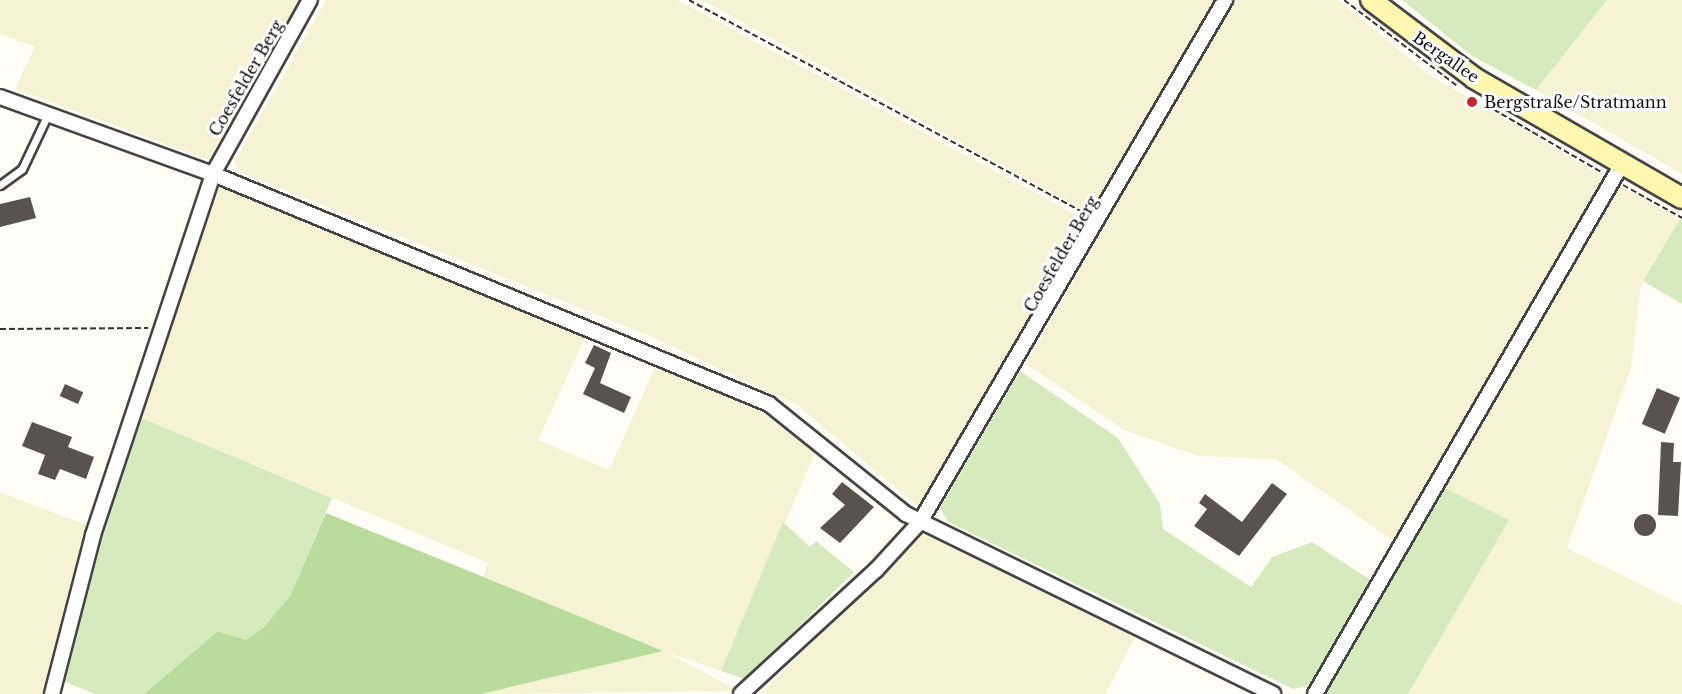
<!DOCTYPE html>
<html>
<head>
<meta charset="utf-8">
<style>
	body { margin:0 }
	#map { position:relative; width:1682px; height:694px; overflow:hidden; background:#fffdf5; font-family:"Libre Baskerville",serif }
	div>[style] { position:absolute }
	.farmland>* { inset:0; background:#f6f3d4 }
	.green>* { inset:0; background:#d5ebbd }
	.forest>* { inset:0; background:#b9dc9c }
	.building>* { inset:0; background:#5a524d; transform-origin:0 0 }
	.round { border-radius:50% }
	.path>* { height:2px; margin-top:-1px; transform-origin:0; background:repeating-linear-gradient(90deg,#333 0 6px,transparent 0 9px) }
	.roads { filter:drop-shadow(2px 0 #444) drop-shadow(-2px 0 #444) drop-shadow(0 2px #444) drop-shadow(0 -2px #444) }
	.lane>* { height:7px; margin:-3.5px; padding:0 3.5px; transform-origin:3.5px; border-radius:3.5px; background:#fff }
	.street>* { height:14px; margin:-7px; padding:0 7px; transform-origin:7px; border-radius:7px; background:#fff }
	.secondary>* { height:20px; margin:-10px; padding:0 10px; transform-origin:10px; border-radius:10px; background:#fff6b0 }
	.dots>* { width:16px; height:16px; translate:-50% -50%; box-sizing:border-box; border:3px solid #fff; border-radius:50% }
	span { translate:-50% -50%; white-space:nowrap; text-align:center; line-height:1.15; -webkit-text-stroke:6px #fff; paint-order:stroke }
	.street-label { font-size:16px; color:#111 }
	.poi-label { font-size:16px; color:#111 }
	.left { translate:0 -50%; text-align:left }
</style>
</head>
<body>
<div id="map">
	<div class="farmland">
		<div style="clip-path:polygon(0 0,299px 0,209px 160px,15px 89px,35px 47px,0 34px)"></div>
		<div style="clip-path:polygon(326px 0,678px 0,1091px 223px,930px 503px,916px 505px,796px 404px,643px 333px,240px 172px,234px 162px)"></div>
		<div style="clip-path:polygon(702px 0,1220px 0,1095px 216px)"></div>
		<div style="clip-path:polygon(1233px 0,1338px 0,1430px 75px,1604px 177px,1398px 544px,1276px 459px,1199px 456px,1124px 430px,1026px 364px)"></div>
		<div style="clip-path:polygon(1607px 0,1682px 0,1682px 174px,1536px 90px)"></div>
		<div style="clip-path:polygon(1616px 184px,1680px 219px,1641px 284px,1631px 368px,1567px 548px,1682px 605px,1682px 694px,1408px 694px,1508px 520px,1443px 487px)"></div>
		<div style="clip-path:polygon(220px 186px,587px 333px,538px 440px,609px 470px,658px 361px,754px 407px,815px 453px,721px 671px,668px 653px,739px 691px,481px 694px,661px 651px,483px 577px,488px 563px,139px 417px)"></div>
		<div style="clip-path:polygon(0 492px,89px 526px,45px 694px,0 694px)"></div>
		<div style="clip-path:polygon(940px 531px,1139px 630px,1105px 694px,760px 694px,924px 532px)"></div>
	</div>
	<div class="green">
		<div style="clip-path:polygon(1402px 0,1607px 0,1536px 90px,1472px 56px)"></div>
		<div style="clip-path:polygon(1680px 219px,1682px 220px,1682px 304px,1643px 281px)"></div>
		<div style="clip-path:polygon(1020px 371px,1118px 438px,1160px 504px,1163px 529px,1251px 587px,1272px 557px,1312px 542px,1369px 579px,1372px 591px,1318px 683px,1293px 689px,948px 522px,940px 508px)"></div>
		<div style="clip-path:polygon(139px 417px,332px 498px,290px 596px,264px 627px,246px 640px,218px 631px,144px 694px,95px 694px,63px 681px,101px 528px)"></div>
		<div style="clip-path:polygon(1443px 487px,1509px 520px,1408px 694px,1322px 694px)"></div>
		<div style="clip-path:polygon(783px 522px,810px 547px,816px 541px,854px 572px,745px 679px,721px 671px)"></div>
	</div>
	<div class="forest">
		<div style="clip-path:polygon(326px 513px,469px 571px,663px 651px,481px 694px,144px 694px,218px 631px,246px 640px,264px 627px,290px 596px)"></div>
	</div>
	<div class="building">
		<div style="clip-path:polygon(30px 197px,36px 218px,0 227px,0 204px)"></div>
		<div style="clip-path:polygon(594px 345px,611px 353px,600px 383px,631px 397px,624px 413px,583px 394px,595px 368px,585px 363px)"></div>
		<div style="left:65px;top:384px;width:20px;height:13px;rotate:24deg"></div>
		<div style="left:1657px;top:388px;width:25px;height:39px;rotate:23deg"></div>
		<div style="clip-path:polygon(32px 422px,72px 437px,68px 447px,94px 457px,86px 479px,60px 469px,55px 480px,38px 474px,45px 455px,22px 446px)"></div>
		<div style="clip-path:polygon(1661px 442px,1674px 443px,1673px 462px,1681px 462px,1678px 516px,1658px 515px)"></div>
		<div style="clip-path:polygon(842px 482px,874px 507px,840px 543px,820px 528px,845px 505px,832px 494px)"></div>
		<div style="clip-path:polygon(1272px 483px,1287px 494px,1239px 556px,1194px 526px,1207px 509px,1199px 503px,1205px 494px,1242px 522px)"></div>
		<div class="round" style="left:1634px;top:514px;width:22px;height:22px"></div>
	</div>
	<div class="path">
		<div style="left:689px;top:0;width:451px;rotate:28.3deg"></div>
		<div style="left:1344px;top:0;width:141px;rotate:37.2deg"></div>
		<div style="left:1486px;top:105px;width:135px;rotate:30.2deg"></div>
		<div style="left:1623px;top:185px;width:68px;rotate:29.2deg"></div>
		<div style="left:0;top:329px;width:148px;rotate:-0.4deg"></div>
	</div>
	<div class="roads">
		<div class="lane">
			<div style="left:0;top:185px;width:27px;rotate:-36deg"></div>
			<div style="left:22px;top:169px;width:61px;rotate:-64.7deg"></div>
		</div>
		<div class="street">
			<div style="left:0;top:97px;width:226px;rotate:19.9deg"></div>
			<div style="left:213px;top:174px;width:602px;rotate:22.47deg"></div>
			<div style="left:769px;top:404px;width:176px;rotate:38.8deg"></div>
			<div style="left:906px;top:514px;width:409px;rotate:26.1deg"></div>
			<div style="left:52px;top:694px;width:164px;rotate:-75.5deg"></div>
			<div style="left:93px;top:535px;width:380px;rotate:-71.6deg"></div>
			<div style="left:213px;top:174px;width:199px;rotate:-60.9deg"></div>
			<div style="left:741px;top:694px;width:183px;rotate:-42.6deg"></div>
			<div style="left:876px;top:570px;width:65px;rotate:-47.5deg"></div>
			<div style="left:920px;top:522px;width:605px;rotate:-59.7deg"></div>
			<div style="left:1315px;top:694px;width:612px;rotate:-59.92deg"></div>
		</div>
		<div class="secondary">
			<div style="left:1371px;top:0;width:129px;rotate:37.1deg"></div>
			<div style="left:1474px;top:78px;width:240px;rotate:30deg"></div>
		</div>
	</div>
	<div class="dots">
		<div style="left:1472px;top:102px;background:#c4262e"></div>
	</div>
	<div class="street-label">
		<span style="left:1446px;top:57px;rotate:35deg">Bergallee</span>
		<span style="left:246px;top:78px;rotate:-60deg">Coesfelder Berg</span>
		<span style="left:1061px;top:254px;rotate:-60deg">Coesfelder Berg</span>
	</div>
	<div class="poi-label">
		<span class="left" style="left:1484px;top:102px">Bergstraße/Stratmann</span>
	</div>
</div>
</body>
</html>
